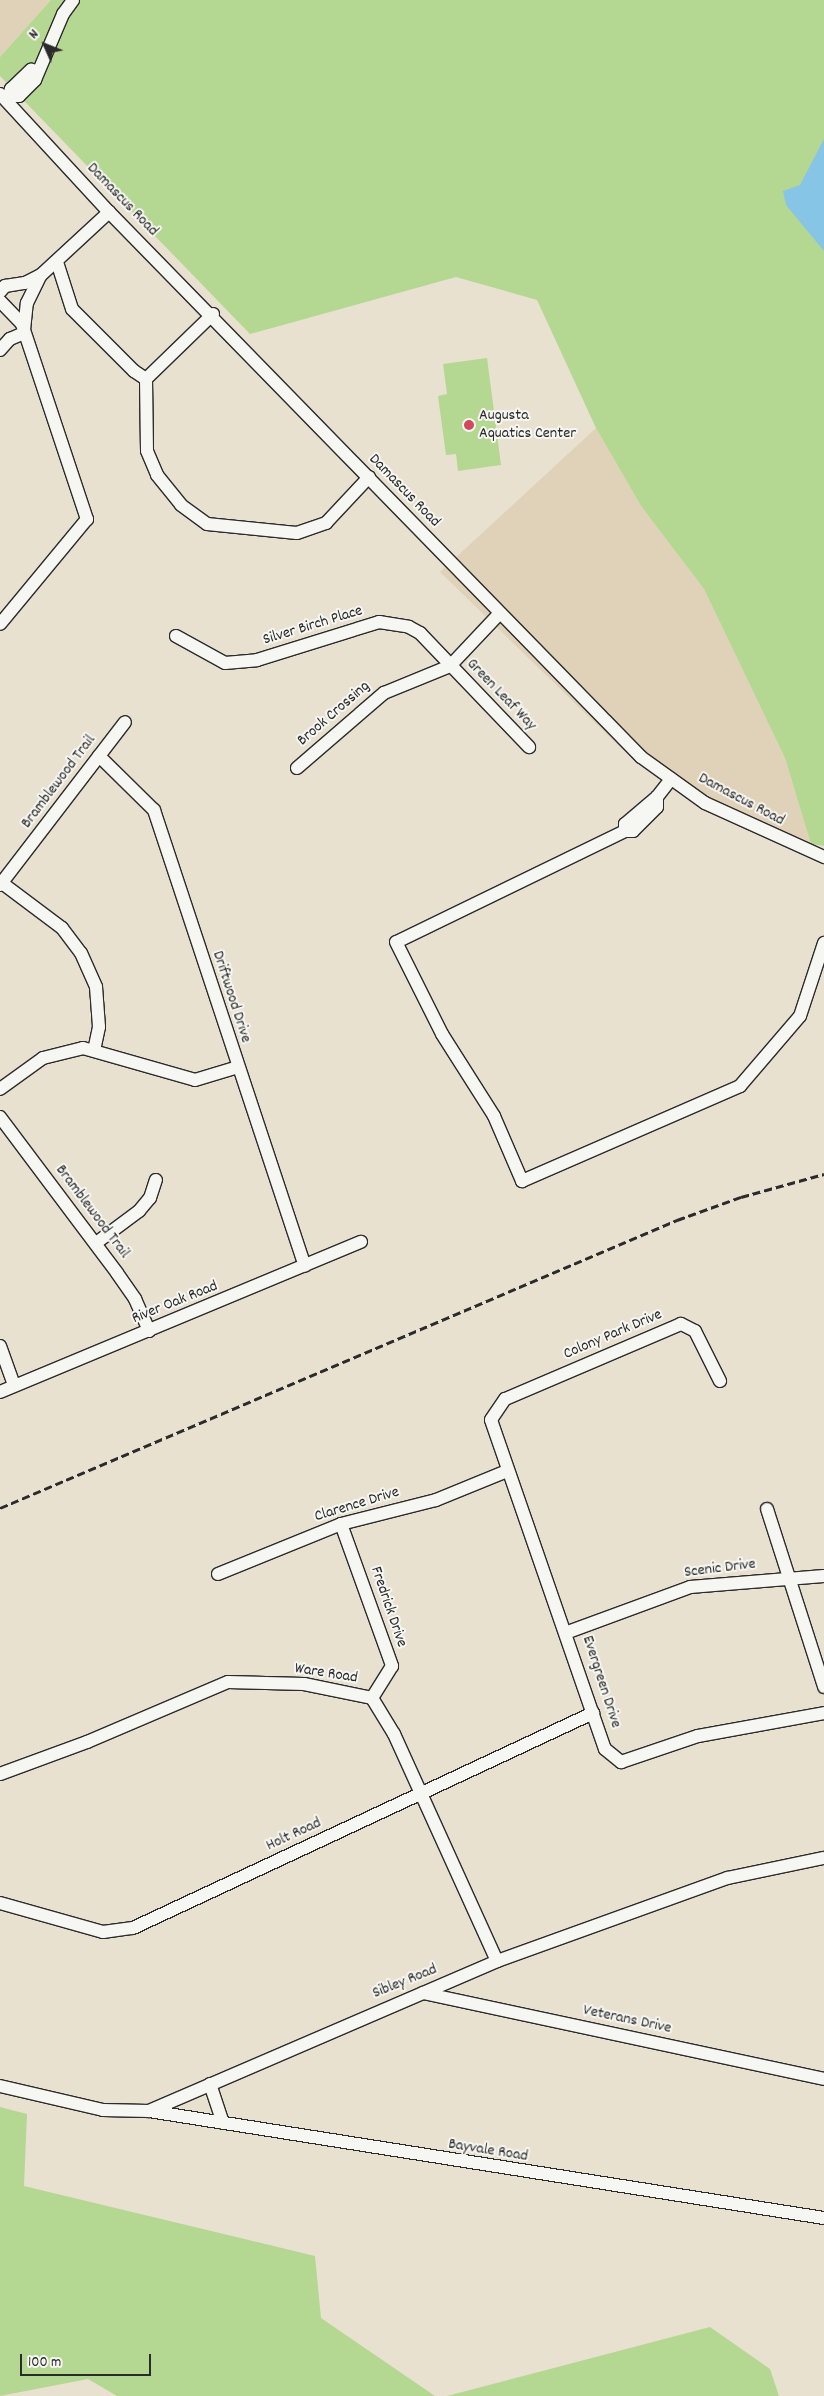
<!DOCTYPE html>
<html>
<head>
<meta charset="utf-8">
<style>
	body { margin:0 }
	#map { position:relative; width:824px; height:2396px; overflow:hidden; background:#e9e1d0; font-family:Dekko,sans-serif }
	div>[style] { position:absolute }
	.built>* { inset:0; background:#e0d2b8 }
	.green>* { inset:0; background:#b4d791 }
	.water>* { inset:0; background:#86c5e6 }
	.roads { filter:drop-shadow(1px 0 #2b2b2b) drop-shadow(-1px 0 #2b2b2b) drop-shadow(0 1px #2b2b2b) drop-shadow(0 -1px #2b2b2b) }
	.minor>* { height:12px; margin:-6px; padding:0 6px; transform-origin:6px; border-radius:6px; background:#f6f6f2 }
	.rail>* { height:2.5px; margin-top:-1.25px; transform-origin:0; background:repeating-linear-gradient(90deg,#2b2b2b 0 8px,transparent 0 12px) }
	.dots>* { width:14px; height:14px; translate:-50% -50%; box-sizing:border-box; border:2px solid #f6f6f2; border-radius:50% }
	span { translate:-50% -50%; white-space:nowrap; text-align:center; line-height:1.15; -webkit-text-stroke:4px #f6f6f2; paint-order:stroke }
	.street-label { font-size:16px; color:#2b2b2b }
	.poi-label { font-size:16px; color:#2b2b2b }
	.left { translate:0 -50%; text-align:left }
	.north { position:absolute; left:20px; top:20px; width:50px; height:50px; -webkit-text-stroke:4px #f6f6f2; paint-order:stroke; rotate:314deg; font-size:14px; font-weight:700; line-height:20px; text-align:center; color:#2b2b2b }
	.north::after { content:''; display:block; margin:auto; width:18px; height:22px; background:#2b2b2b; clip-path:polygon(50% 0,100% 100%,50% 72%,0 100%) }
	.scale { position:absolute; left:20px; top:2354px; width:131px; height:22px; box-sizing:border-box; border:2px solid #2b2b2b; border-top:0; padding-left:6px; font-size:15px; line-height:18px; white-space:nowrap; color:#2b2b2b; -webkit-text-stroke:4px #f6f6f2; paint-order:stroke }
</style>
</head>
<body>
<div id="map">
	<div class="built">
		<div style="clip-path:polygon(0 0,51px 0,0 57px)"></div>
		<div style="clip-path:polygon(596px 428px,641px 506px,704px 589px,785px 758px,811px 844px,715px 800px,622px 749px,440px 572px)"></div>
	</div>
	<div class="green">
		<div style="clip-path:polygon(51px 0,824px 0,824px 846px,811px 844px,785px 758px,704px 589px,641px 506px,596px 428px,537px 300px,456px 277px,250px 334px,0 76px,0 57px)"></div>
		<div style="clip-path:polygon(487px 358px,501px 465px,458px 471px,456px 454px,446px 455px,438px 396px,447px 394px,443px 364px)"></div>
		<div style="clip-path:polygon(0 2107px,27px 2114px,24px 2186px,315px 2256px,321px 2318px,435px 2396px,117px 2396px,88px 2379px,0 2396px)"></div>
		<div style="clip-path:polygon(710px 2327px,770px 2369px,779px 2396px,447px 2396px)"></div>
	</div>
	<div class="water">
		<div style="clip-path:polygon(824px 139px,824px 251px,786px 205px,783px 191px,800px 185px)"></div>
	</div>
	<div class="roads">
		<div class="minor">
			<div style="left:0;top:94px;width:161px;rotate:47.3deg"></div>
			<div style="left:109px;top:212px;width:762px;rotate:45.69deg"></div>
			<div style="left:641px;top:757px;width:79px;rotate:35.7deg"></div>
			<div style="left:705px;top:803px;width:131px;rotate:24.4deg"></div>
			<div style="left:11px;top:96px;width:8px"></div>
			<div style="left:19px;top:96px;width:23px;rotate:-45deg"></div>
			<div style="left:35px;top:80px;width:72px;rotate:-67deg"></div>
			<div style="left:63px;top:14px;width:17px;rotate:-54deg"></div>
			<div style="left:7px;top:101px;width:13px;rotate:-72deg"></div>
			<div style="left:11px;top:89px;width:28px;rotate:-44deg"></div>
			<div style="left:31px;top:70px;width:6px;rotate:9deg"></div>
			<div style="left:57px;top:262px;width:49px;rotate:72.3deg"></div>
			<div style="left:72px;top:309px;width:88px;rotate:45deg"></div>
			<div style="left:134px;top:371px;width:14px;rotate:34deg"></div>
			<div style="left:0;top:292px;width:8px;rotate:-50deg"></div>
			<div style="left:5px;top:286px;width:20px;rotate:-9deg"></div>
			<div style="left:25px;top:283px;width:18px;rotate:-27deg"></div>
			<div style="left:41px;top:275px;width:93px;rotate:-42.8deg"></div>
			<div style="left:0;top:301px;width:32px;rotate:46deg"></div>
			<div style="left:22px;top:324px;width:206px;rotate:71.6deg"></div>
			<div style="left:87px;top:519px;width:136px;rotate:129.6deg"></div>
			<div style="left:213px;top:314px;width:93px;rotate:135.9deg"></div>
			<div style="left:146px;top:379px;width:72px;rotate:89.2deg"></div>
			<div style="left:147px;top:451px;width:26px;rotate:67deg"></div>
			<div style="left:157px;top:475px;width:38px;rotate:51deg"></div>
			<div style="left:181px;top:505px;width:32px;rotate:36deg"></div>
			<div style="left:207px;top:524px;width:90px;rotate:5.7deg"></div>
			<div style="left:297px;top:533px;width:31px;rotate:-19deg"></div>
			<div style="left:326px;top:523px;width:63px;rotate:-46.9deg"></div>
			<div style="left:24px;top:330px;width:27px;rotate:-84deg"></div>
			<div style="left:27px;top:303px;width:30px;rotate:-64deg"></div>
			<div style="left:0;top:350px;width:15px;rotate:-48deg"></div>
			<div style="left:10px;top:339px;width:15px;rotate:-23deg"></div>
			<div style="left:176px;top:636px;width:56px;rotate:28.9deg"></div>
			<div style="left:225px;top:663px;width:32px;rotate:-5deg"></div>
			<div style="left:257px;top:660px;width:128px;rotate:-17.3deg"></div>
			<div style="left:379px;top:622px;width:30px;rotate:9deg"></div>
			<div style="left:409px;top:627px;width:13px;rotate:29deg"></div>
			<div style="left:420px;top:633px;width:158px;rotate:46.3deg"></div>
			<div style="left:99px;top:756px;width:77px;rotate:44.5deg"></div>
			<div style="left:154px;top:810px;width:480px;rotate:71.7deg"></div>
			<div style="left:297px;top:768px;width:115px;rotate:-40.8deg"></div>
			<div style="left:384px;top:693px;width:71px;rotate:-22.2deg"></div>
			<div style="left:450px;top:666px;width:71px;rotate:-46.7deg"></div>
			<div style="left:657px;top:797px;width:10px;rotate:90deg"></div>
			<div style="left:657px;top:807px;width:34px;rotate:135deg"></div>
			<div style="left:633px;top:831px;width:8px;rotate:180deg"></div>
			<div style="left:625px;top:831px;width:7px;rotate:-90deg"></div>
			<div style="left:625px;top:824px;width:42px;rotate:-40.2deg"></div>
			<div style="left:657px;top:797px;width:23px;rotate:-52deg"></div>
			<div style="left:625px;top:831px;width:254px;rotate:154.1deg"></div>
			<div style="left:396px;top:942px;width:103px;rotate:63.4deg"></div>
			<div style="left:442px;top:1034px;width:97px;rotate:57.6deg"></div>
			<div style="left:494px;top:1116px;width:71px;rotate:66.7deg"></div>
			<div style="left:522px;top:1181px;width:238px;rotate:-23.5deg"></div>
			<div style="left:740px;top:1086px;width:92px;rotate:-49.4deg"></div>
			<div style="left:800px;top:1016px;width:77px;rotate:-71.8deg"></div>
			<div style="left:2px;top:883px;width:75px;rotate:36.9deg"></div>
			<div style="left:62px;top:928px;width:31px;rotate:53deg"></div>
			<div style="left:81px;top:953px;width:37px;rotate:66deg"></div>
			<div style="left:96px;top:987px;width:40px;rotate:85.7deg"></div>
			<div style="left:99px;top:1027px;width:24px;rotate:102deg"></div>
			<div style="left:0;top:885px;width:205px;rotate:-52.5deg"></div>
			<div style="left:0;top:1089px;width:53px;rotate:-35.8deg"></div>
			<div style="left:43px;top:1058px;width:41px;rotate:-14deg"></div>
			<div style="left:83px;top:1048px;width:116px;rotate:15.9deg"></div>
			<div style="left:195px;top:1080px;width:45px;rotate:-16.8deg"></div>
			<div style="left:0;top:1117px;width:195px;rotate:53.1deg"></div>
			<div style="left:117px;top:1273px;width:32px;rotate:55deg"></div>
			<div style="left:135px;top:1299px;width:35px;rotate:66deg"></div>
			<div style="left:96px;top:1243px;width:54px;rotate:-36.7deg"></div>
			<div style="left:139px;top:1211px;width:17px;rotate:-50deg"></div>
			<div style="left:150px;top:1198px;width:19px;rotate:-72deg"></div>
			<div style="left:0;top:1346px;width:41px;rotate:70.3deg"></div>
			<div style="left:720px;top:1381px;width:56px;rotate:-116.6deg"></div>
			<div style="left:695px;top:1331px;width:16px;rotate:-153deg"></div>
			<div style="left:681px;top:1324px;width:191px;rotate:156.9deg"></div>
			<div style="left:505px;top:1399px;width:25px;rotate:124deg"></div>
			<div style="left:491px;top:1420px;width:348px;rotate:70.9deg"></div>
			<div style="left:605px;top:1749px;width:21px;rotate:39deg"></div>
			<div style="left:621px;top:1762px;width:81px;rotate:-18.7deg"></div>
			<div style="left:698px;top:1736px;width:128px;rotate:-10.3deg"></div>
			<div style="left:0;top:1392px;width:391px;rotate:-22.6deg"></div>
			<div style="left:767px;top:1509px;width:187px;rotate:72.2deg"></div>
			<div style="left:341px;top:1524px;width:151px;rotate:70.2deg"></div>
			<div style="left:392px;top:1666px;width:38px;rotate:122deg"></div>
			<div style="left:218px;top:1574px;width:133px;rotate:-22.1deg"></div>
			<div style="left:341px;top:1524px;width:98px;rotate:-14.2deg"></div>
			<div style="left:436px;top:1500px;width:77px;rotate:-22.2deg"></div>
			<div style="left:568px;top:1632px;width:130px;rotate:-20.2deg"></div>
			<div style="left:690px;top:1587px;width:134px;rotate:-4.7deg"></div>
			<div style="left:0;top:1774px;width:93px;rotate:-20.2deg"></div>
			<div style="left:87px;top:1742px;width:153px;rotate:-23.1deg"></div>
			<div style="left:228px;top:1682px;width:76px;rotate:1.5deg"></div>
			<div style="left:304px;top:1684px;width:69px;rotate:11.6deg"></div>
			<div style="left:372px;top:1698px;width:42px;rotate:58.6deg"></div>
			<div style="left:394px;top:1734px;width:249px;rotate:65.6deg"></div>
			<div style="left:0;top:1903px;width:107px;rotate:15.7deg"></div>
			<div style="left:103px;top:1932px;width:30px;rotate:-8deg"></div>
			<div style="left:133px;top:1928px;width:508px;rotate:-25.05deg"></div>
			<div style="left:423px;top:1993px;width:410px;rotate:12.1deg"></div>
			<div style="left:210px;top:2084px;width:41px;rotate:71.6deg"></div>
			<div style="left:0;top:2086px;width:106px;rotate:13.1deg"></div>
			<div style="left:103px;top:2110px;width:46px;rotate:1.2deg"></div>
			<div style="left:149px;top:2111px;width:379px;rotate:-23.3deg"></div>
			<div style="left:497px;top:1961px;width:245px;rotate:-19.8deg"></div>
			<div style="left:728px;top:1878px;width:98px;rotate:-11.8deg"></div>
			<div style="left:149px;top:2111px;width:683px;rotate:9.01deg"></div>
		</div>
	</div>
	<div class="rail">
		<div style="left:0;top:1508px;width:736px;rotate:-23.05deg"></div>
		<div style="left:677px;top:1220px;width:68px;rotate:-19.8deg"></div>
		<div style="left:741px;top:1197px;width:86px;rotate:-15.5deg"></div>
	</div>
	<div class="dots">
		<div style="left:469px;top:425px;background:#d1495b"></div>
	</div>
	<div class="street-label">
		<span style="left:122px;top:200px;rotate:46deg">Damascus Road</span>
		<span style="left:404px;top:491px;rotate:46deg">Damascus Road</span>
		<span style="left:313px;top:626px;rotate:-17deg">Silver Birch Place</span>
		<span style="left:501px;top:695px;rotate:46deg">Green Leaf Way</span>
		<span style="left:334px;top:714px;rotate:-41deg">Brook Crossing</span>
		<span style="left:59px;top:782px;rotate:-53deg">Bramblewood Trail</span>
		<span style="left:741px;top:800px;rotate:28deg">Damascus Road</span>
		<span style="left:231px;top:997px;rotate:72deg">Driftwood Drive</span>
		<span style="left:92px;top:1212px;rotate:53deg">Bramblewood Trail</span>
		<span style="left:175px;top:1303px;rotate:-22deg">River Oak Road</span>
		<span style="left:613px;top:1335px;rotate:-23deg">Colony Park Drive</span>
		<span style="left:357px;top:1505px;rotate:-17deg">Clarence Drive</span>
		<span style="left:720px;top:1569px;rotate:-7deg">Scenic Drive</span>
		<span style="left:388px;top:1607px;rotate:71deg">Fredrick Drive</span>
		<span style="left:326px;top:1674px;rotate:9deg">Ware Road</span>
		<span style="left:601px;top:1682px;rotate:72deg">Evergreen Drive</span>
		<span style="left:294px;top:1835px;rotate:-25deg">Holt Road</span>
		<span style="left:405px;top:1982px;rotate:-22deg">Sibley Road</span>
		<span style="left:627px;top:2020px;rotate:12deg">Veterans Drive</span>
		<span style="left:488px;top:2151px;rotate:9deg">Bayvale Road</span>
	</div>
	<div class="poi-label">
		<span class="left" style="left:479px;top:425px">Augusta<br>Aquatics Center</span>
	</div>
	<div class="north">N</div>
	<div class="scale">100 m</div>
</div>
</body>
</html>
